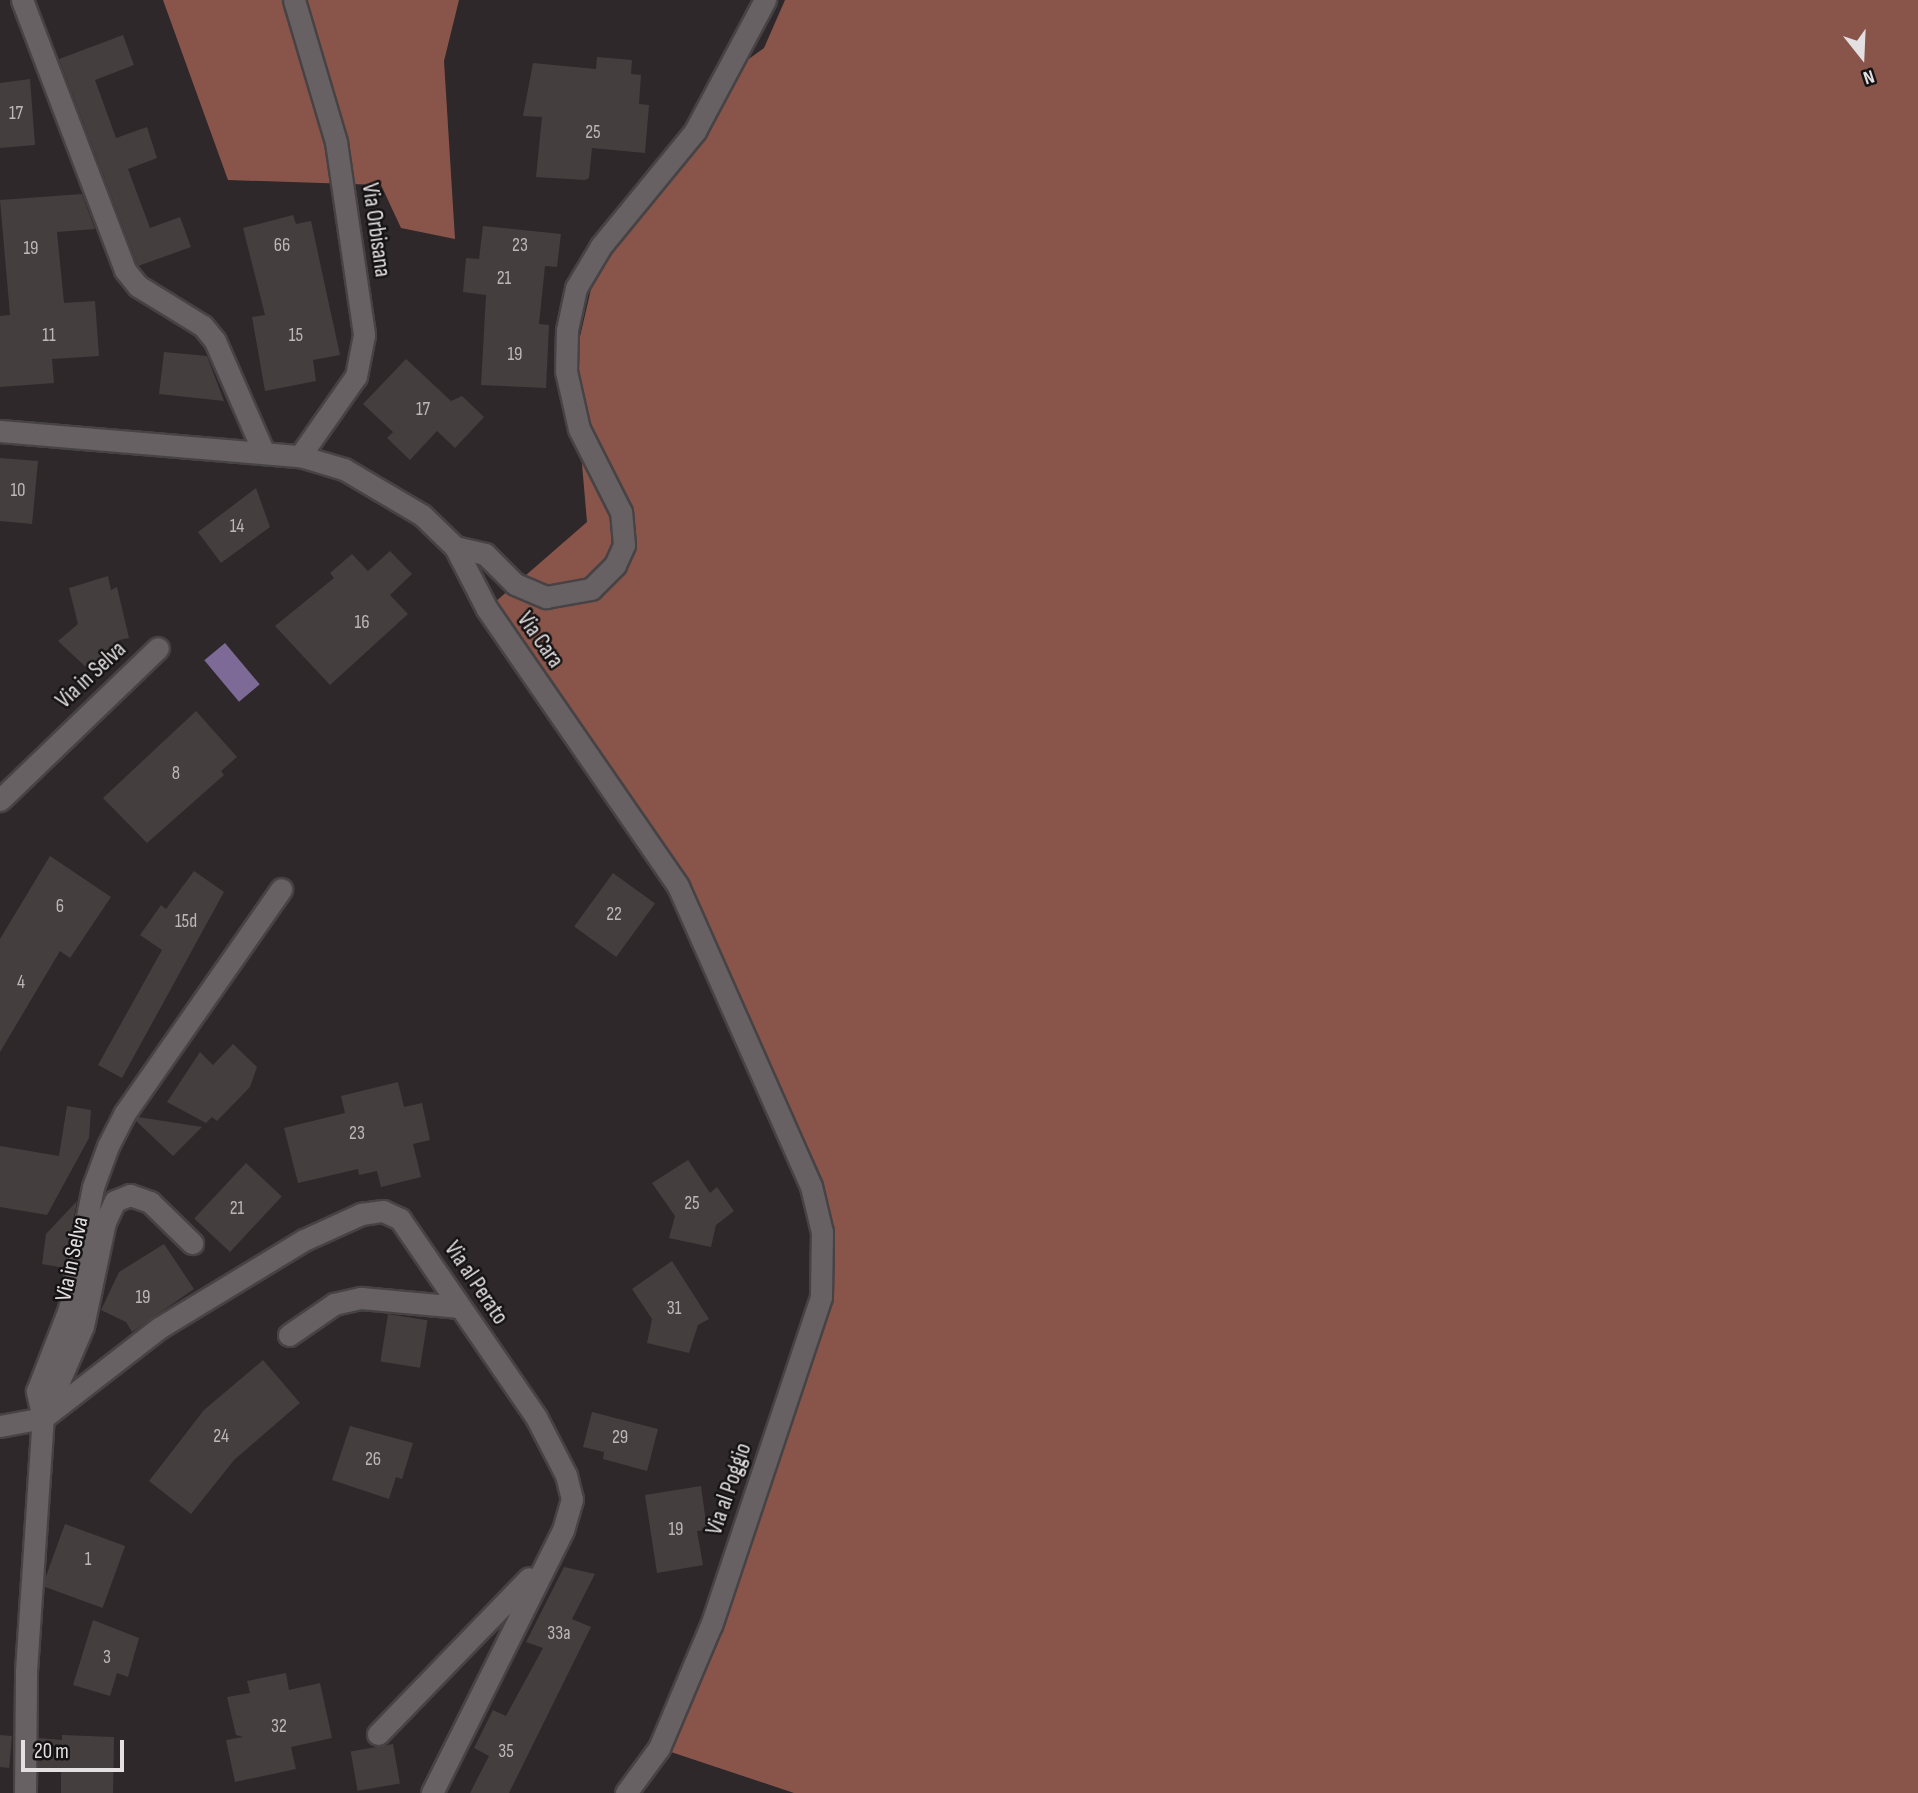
<!DOCTYPE html>
<html>
<head>
<meta charset="utf-8">
<style>
	body { margin:0 }
	#map { position:relative; width:1918px; height:1793px; overflow:hidden; background:#2e282b; font-family:"Sofia Sans Condensed",sans-serif }
	div>[style] { position:absolute }
	.forest>* { inset:0; background:#89554a }
	.water>* { inset:0; background:#7d6a97; transform-origin:0 0 }
	.building>* { inset:0; background:#453e3e; transform-origin:0 0 }
	.roads { filter:drop-shadow(2px 0 #474345) drop-shadow(-2px 0 #474345) drop-shadow(0 2px #474345) drop-shadow(0 -2px #474345) }
	.minor>* { height:21px; margin:-10.5px; padding:0 10.5px; transform-origin:10.5px; border-radius:10.5px; background:#686164 }
	span { translate:-50% -50%; white-space:nowrap; text-align:center; line-height:1.15; -webkit-text-stroke:5px #151213; paint-order:stroke }
	.number-label { font-size:19px; color:#bcb8b9 }
	.number-label span { -webkit-text-stroke-width:0 }
	.street-label { font-size:23px; color:#e4e0e2 }
	.north { position:absolute; left:1827px; top:21px; width:70px; height:70px; -webkit-text-stroke:5px #151213; paint-order:stroke; rotate:162deg; font-size:19px; font-weight:700; line-height:28px; text-align:center; color:#e4e0e2 }
	.north::after { content:''; display:block; margin:auto; width:24px; height:32px; background:#e4e0e2; clip-path:polygon(50% 0,100% 100%,50% 72%,0 100%) }
	.scale { position:absolute; left:21px; top:1740px; width:103px; height:32px; box-sizing:border-box; border:4px solid #e4e0e2; border-top:0; padding-left:9px; font-size:21px; line-height:24px; white-space:nowrap; color:#e4e0e2; -webkit-text-stroke:5px #151213; paint-order:stroke }
</style>
</head>
<body>
<div id="map">
	<div class="forest">
		<div style="clip-path:polygon(163px 0,459px 0,444px 61px,455px 239px,401px 228px,381px 185px,228px 180px)"></div>
		<div style="clip-path:polygon(785px 0,1918px 0,1918px 1793px,794px 1793px,659px 1748px,799px 1371px,822px 1232px,678px 886px,487px 609px,587px 522px,579px 429px,569px 384px,601px 246px,728px 74px,764px 48px)"></div>
	</div>
	<div class="water">
		<div style="left:225px;top:643px;width:54px;height:27px;rotate:50deg"></div>
	</div>
	<div class="building">
		<div style="clip-path:polygon(123px 35px,134px 65px,95px 80px,116px 138px,147px 127px,157px 158px,128px 169px,150px 228px,180px 217px,191px 247px,138px 266px,59px 59px)"></div>
		<div style="clip-path:polygon(597px 57px,632px 60px,631px 74px,641px 75px,639px 104px,649px 105px,645px 153px,592px 148px,589px 178px,585px 180px,536px 177px,542px 117px,523px 116px,533px 63px,596px 69px)"></div>
		<div style="clip-path:polygon(30px 79px,35px 145px,0 148px,0 83px)"></div>
		<div style="clip-path:polygon(82px 194px,95px 229px,57px 232px,64px 303px,95px 301px,99px 356px,52px 359px,54px 383px,0 387px,0 316px,10px 315px,0 200px)"></div>
		<div style="clip-path:polygon(293px 215px,296px 224px,311px 221px,340px 355px,313px 360px,316px 381px,265px 391px,252px 317px,265px 315px,243px 228px)"></div>
		<div style="clip-path:polygon(483px 226px,561px 234px,557px 267px,545px 266px,539px 324px,549px 325px,546px 388px,481px 385px,486px 295px,463px 292px,466px 258px,479px 259px)"></div>
		<div style="clip-path:polygon(164px 352px,207px 356px,224px 401px,159px 394px)"></div>
		<div style="clip-path:polygon(406px 359px,451px 401px,462px 396px,484px 417px,455px 448px,437px 431px,410px 460px,387px 438px,393px 432px,363px 404px)"></div>
		<div style="clip-path:polygon(0 458px,38px 461px,32px 524px,0 521px)"></div>
		<div style="clip-path:polygon(256px 488px,270px 527px,221px 563px,198px 532px)"></div>
		<div style="clip-path:polygon(390px 551px,412px 574px,390px 595px,408px 614px,330px 685px,275px 626px,334px 578px,330px 573px,352px 554px,368px 571px)"></div>
		<div style="clip-path:polygon(108px 576px,111px 590px,117px 587px,129px 638px,119px 640px,89px 670px,58px 641px,78px 624px,69px 588px)"></div>
		<div style="clip-path:polygon(196px 711px,237px 757px,221px 771px,224px 775px,147px 843px,103px 798px)"></div>
		<div style="clip-path:polygon(50px 856px,111px 897px,70px 958px,60px 951px,0 1052px,0 939px)"></div>
		<div style="clip-path:polygon(194px 871px,224px 892px,122px 1078px,98px 1065px,162px 950px,140px 935px,161px 905px,166px 909px)"></div>
		<div style="left:613px;top:873px;width:52px;height:66px;rotate:36deg"></div>
		<div style="clip-path:polygon(233px 1044px,257px 1067px,250px 1087px,217px 1121px,212px 1117px,206px 1123px,167px 1102px,200px 1052px,213px 1065px)"></div>
		<div style="clip-path:polygon(398px 1082px,404px 1107px,422px 1103px,430px 1140px,413px 1144px,421px 1177px,381px 1187px,377px 1171px,359px 1175px,358px 1169px,298px 1183px,284px 1128px,345px 1113px,341px 1096px)"></div>
		<div style="clip-path:polygon(67px 1106px,91px 1110px,89px 1138px,47px 1215px,0 1207px,0 1146px,59px 1156px)"></div>
		<div style="clip-path:polygon(138px 1117px,202px 1127px,173px 1156px,136px 1121px)"></div>
		<div style="clip-path:polygon(688px 1160px,710px 1193px,717px 1187px,734px 1211px,716px 1225px,711px 1247px,669px 1238px,675px 1216px,652px 1183px)"></div>
		<div style="left:246px;top:1163px;width:49px;height:76px;rotate:43deg"></div>
		<div style="clip-path:polygon(77px 1201px,64px 1268px,42px 1264px,46px 1234px)"></div>
		<div style="clip-path:polygon(164px 1244px,194px 1289px,132px 1332px,126px 1322px,101px 1310px,119px 1272px)"></div>
		<div style="clip-path:polygon(672px 1261px,709px 1319px,698px 1325px,689px 1353px,647px 1343px,652px 1319px,632px 1289px)"></div>
		<div style="left:388px;top:1314px;width:40px;height:48px;rotate:9deg"></div>
		<div style="clip-path:polygon(263px 1360px,300px 1403px,234px 1460px,191px 1514px,149px 1481px,204px 1410px)"></div>
		<div style="clip-path:polygon(592px 1412px,658px 1429px,647px 1471px,603px 1459px,604px 1452px,583px 1447px)"></div>
		<div style="clip-path:polygon(350px 1426px,413px 1443px,402px 1479px,396px 1477px,389px 1499px,332px 1480px)"></div>
		<div style="clip-path:polygon(701px 1486px,707px 1530px,697px 1531px,703px 1565px,657px 1573px,645px 1495px)"></div>
		<div style="left:65px;top:1524px;width:64px;height:66px;rotate:20deg"></div>
		<div style="clip-path:polygon(564px 1567px,595px 1574px,572px 1619px,591px 1627px,509px 1793px,470px 1793px,489px 1756px,474px 1748px,493px 1710px,506px 1716px,543px 1648px,526px 1642px)"></div>
		<div style="clip-path:polygon(93px 1620px,139px 1638px,128px 1677px,117px 1673px,110px 1696px,73px 1685px)"></div>
		<div style="clip-path:polygon(286px 1673px,289px 1690px,320px 1683px,332px 1738px,291px 1747px,296px 1769px,235px 1782px,226px 1740px,243px 1737px,236px 1735px,227px 1697px,250px 1693px,247px 1681px)"></div>
		<div style="left:0;top:1735px;width:12px;height:32px;rotate:5deg"></div>
		<div style="clip-path:polygon(62px 1735px,114px 1737px,113px 1793px,61px 1793px,61px 1769px,38px 1768px,39px 1738px,62px 1740px)"></div>
		<div style="left:393px;top:1744px;width:40px;height:43px;rotate:80deg"></div>
	</div>
	<div class="roads">
		<div class="minor">
			<div style="left:22px;top:0;width:289px;rotate:69.1deg"></div>
			<div style="left:125px;top:270px;width:21px;rotate:51deg"></div>
			<div style="left:138px;top:286px;width:76px;rotate:31.6deg"></div>
			<div style="left:203px;top:326px;width:19px;rotate:51deg"></div>
			<div style="left:215px;top:341px;width:120px;rotate:66.4deg"></div>
			<div style="left:294px;top:0;width:148px;rotate:73.5deg"></div>
			<div style="left:336px;top:142px;width:195px;rotate:81.7deg"></div>
			<div style="left:364px;top:335px;width:42px;rotate:101deg"></div>
			<div style="left:356px;top:376px;width:98px;rotate:125deg"></div>
			<div style="left:0;top:431px;width:301px;rotate:4.8deg"></div>
			<div style="left:300px;top:456px;width:46px;rotate:16.5deg"></div>
			<div style="left:344px;top:469px;width:91px;rotate:30.5deg"></div>
			<div style="left:422px;top:515px;width:46px;rotate:44.1deg"></div>
			<div style="left:455px;top:547px;width:70px;rotate:62.7deg"></div>
			<div style="left:487px;top:609px;width:336px;rotate:55.4deg"></div>
			<div style="left:678px;top:886px;width:328px;rotate:66.1deg"></div>
			<div style="left:811px;top:1186px;width:47px;rotate:76.6deg"></div>
			<div style="left:822px;top:1232px;width:65px;rotate:90.9deg"></div>
			<div style="left:821px;top:1297px;width:346px;rotate:108.5deg"></div>
			<div style="left:711px;top:1625px;width:134px;rotate:112.9deg"></div>
			<div style="left:659px;top:1748px;width:56px;rotate:126.3deg"></div>
			<div style="left:455px;top:547px;width:31px;rotate:13deg"></div>
			<div style="left:485px;top:554px;width:42px;rotate:45deg"></div>
			<div style="left:515px;top:584px;width:34px;rotate:23deg"></div>
			<div style="left:546px;top:597px;width:46px;rotate:-10.1deg"></div>
			<div style="left:591px;top:589px;width:34px;rotate:-45deg"></div>
			<div style="left:615px;top:565px;width:22px;rotate:-66deg"></div>
			<div style="left:624px;top:545px;width:33px;rotate:-95deg"></div>
			<div style="left:621px;top:512px;width:93px;rotate:-116.8deg"></div>
			<div style="left:579px;top:429px;width:59px;rotate:-102.6deg"></div>
			<div style="left:566px;top:371px;width:41px;rotate:-88.6deg"></div>
			<div style="left:567px;top:330px;width:43px;rotate:-77.9deg"></div>
			<div style="left:576px;top:288px;width:49px;rotate:-59.2deg"></div>
			<div style="left:601px;top:246px;width:149px;rotate:-50.7deg"></div>
			<div style="left:695px;top:131px;width:149px;rotate:-61.9deg"></div>
			<div style="left:0;top:800px;width:219px;rotate:-43.9deg"></div>
			<div style="left:289px;top:1335px;width:55px;rotate:-34.6deg"></div>
			<div style="left:334px;top:1304px;width:28px;rotate:-13deg"></div>
			<div style="left:361px;top:1298px;width:99px;rotate:5.2deg"></div>
			<div style="left:43px;top:1418px;width:28px;rotate:-103deg"></div>
			<div style="left:37px;top:1391px;width:88px;rotate:-68.7deg"></div>
			<div style="left:69px;top:1309px;width:124px;rotate:-78.9deg"></div>
			<div style="left:93px;top:1187px;width:44px;rotate:-69.9deg"></div>
			<div style="left:108px;top:1146px;width:37px;rotate:-63deg"></div>
			<div style="left:125px;top:1113px;width:273px;rotate:-55.1deg"></div>
			<div style="left:0;top:1426px;width:44px;rotate:-10.5deg"></div>
			<div style="left:43px;top:1418px;width:147px;rotate:-37.8deg"></div>
			<div style="left:159px;top:1328px;width:170px;rotate:-31.3deg"></div>
			<div style="left:304px;top:1240px;width:63px;rotate:-24.5deg"></div>
			<div style="left:361px;top:1214px;width:22px;rotate:-8deg"></div>
			<div style="left:383px;top:1211px;width:19px;rotate:25deg"></div>
			<div style="left:400px;top:1219px;width:240px;rotate:55.5deg"></div>
			<div style="left:536px;top:1417px;width:65px;rotate:62.7deg"></div>
			<div style="left:566px;top:1475px;width:25px;rotate:76deg"></div>
			<div style="left:572px;top:1499px;width:32px;rotate:106deg"></div>
			<div style="left:563px;top:1530px;width:294px;rotate:116.5deg"></div>
			<div style="left:378px;top:1734px;width:217px;rotate:-45.9deg"></div>
			<div style="left:25px;top:1793px;width:122px;rotate:-89.5deg"></div>
			<div style="left:26px;top:1671px;width:254px;rotate:-86.2deg"></div>
			<div style="left:43px;top:1418px;width:100px;rotate:-66.5deg"></div>
			<div style="left:83px;top:1326px;width:106px;rotate:-78.1deg"></div>
			<div style="left:105px;top:1222px;width:23px;rotate:-65deg"></div>
			<div style="left:115px;top:1201px;width:16px;rotate:-22deg"></div>
			<div style="left:130px;top:1195px;width:21px;rotate:19deg"></div>
			<div style="left:150px;top:1202px;width:59px;rotate:44.3deg"></div>
		</div>
	</div>
	<div class="number-label">
		<span style="left:16px;top:114px">17</span>
		<span style="left:593px;top:133px">25</span>
		<span style="left:282px;top:246px">66</span>
		<span style="left:520px;top:246px">23</span>
		<span style="left:31px;top:249px">19</span>
		<span style="left:504px;top:279px">21</span>
		<span style="left:49px;top:336px">11</span>
		<span style="left:296px;top:336px">15</span>
		<span style="left:515px;top:355px">19</span>
		<span style="left:423px;top:410px">17</span>
		<span style="left:18px;top:491px">10</span>
		<span style="left:237px;top:527px">14</span>
		<span style="left:362px;top:623px">16</span>
		<span style="left:176px;top:774px">8</span>
		<span style="left:60px;top:907px">6</span>
		<span style="left:614px;top:915px">22</span>
		<span style="left:186px;top:922px">15d</span>
		<span style="left:21px;top:983px">4</span>
		<span style="left:357px;top:1134px">23</span>
		<span style="left:692px;top:1204px">25</span>
		<span style="left:237px;top:1209px">21</span>
		<span style="left:143px;top:1298px">19</span>
		<span style="left:674px;top:1309px">31</span>
		<span style="left:221px;top:1437px">24</span>
		<span style="left:620px;top:1438px">29</span>
		<span style="left:373px;top:1460px">26</span>
		<span style="left:676px;top:1530px">19</span>
		<span style="left:88px;top:1560px">1</span>
		<span style="left:559px;top:1634px">33a</span>
		<span style="left:107px;top:1658px">3</span>
		<span style="left:279px;top:1727px">32</span>
		<span style="left:506px;top:1752px">35</span>
	</div>
	<div class="street-label">
		<span style="left:376px;top:230px;rotate:82deg">Via Orbisana</span>
		<span style="left:540px;top:640px;rotate:55deg">Via Cara</span>
		<span style="left:91px;top:675px;rotate:-43deg">Via in Selva</span>
		<span style="left:72px;top:1259px;rotate:-78deg">Via in Selva</span>
		<span style="left:476px;top:1283px;rotate:56deg">Via al Perato</span>
		<span style="left:729px;top:1489px;rotate:-71deg">Via al Poggio</span>
	</div>
	<div class="north">N</div>
	<div class="scale">20 m</div>
</div>
</body>
</html>
